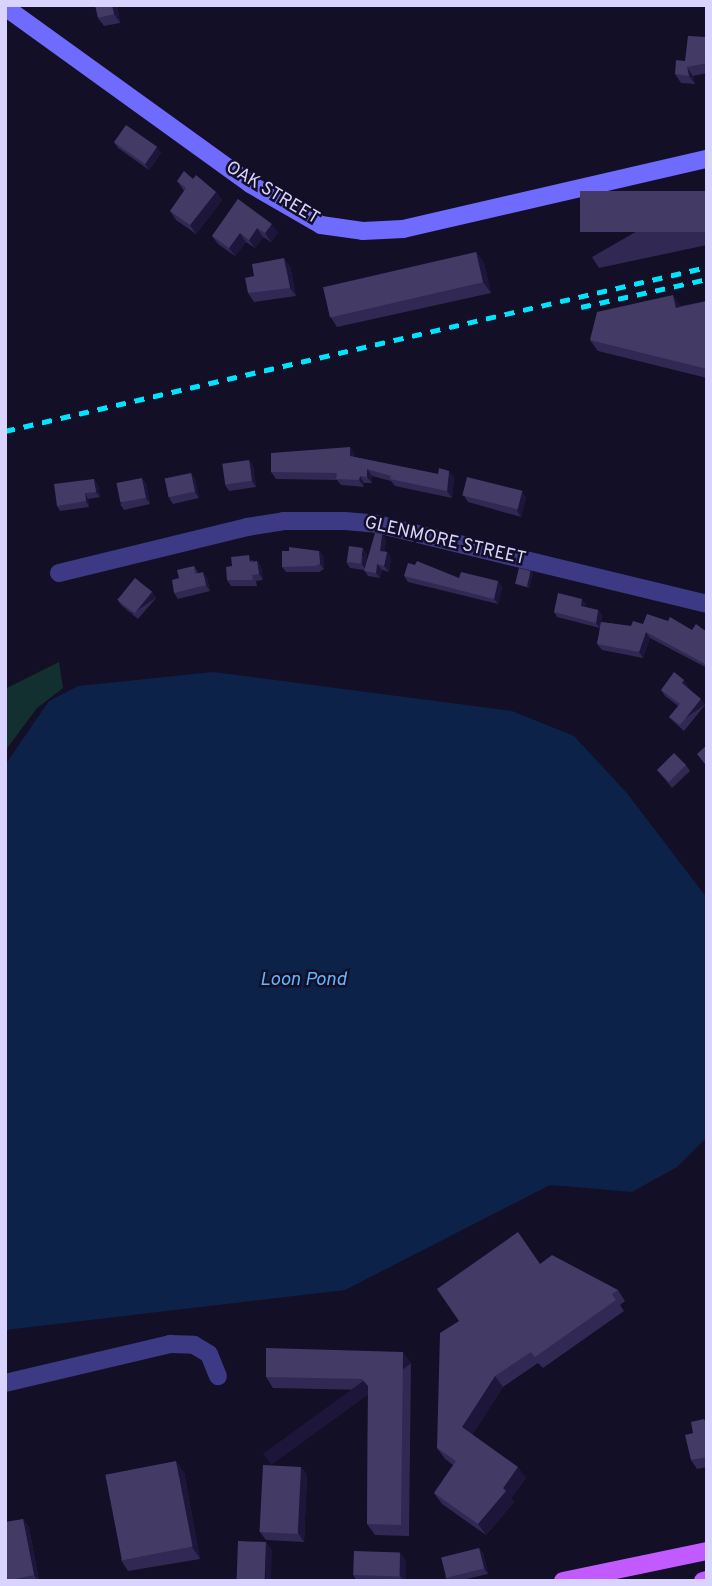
<!DOCTYPE html>
<html>
<head>
<meta charset="utf-8">
<style>
	body { margin:0 }
	#map { position:relative; width:712px; height:1586px; overflow:hidden; background:#130f26; font-family:Overpass,sans-serif }
	div>[style] { position:absolute }
	.green>* { inset:0; background:#12302f }
	.water>* { inset:0; background:#0c2248 }
	.street>* { height:18px; margin:-9px; padding:0 9px; transform-origin:9px; border-radius:9px; background:#3d3a85 }
	.secondary>* { height:18px; margin:-9px; padding:0 9px; transform-origin:9px; border-radius:9px; background:#6f6bff }
	.primary>* { height:18px; margin:-9px; padding:0 9px; transform-origin:9px; border-radius:9px; background:#c25bff }
	.rail>* { height:4.5px; margin-top:-2.25px; transform-origin:0; background:repeating-linear-gradient(90deg,#00e5ff 0 10px,transparent 0 19px) }
	.wall>* { inset:0; background:#312854 }
	.shaded-wall>* { inset:0; background:#1d163a; transform-origin:0 0 }
	.building>* { inset:0; background:#433a66; transform-origin:0 0 }
	span { translate:-50% -50%; white-space:nowrap; text-align:center; line-height:1.15; -webkit-text-stroke:5px #130f26; paint-order:stroke }
	.street-label { font-size:18px; color:#d9d4ff }
	.water-label { font-size:19px; color:#62b6ff; font-style:italic }
	.frame { position:absolute; inset:0; border:7px solid #d9d4ff; pointer-events:none }
</style>
</head>
<body>
<div id="map">
	<div class="green">
		<div style="clip-path:polygon(59px 662px,63px 688px,37px 708px,5px 751px,5px 689px)"></div>
	</div>
	<div class="water">
		<div style="clip-path:polygon(213px 672px,512px 711px,574px 736px,626px 792px,707px 898px,707px 1137px,677px 1167px,632px 1192px,550px 1185px,345px 1290px,5px 1330px,5px 765px,49px 701px,78px 686px)"></div>
	</div>
	<div class="street">
		<div style="left:59px;top:573px;width:194px;rotate:-13.7deg"></div>
		<div style="left:247px;top:527px;width:36px;rotate:-9deg"></div>
		<div style="left:283px;top:521px;width:62px"></div>
		<div style="left:345px;top:521px;width:32px;rotate:5deg"></div>
		<div style="left:377px;top:524px;width:340px;rotate:13.6deg"></div>
		<div style="left:5px;top:1383px;width:170px;rotate:-13.3deg"></div>
		<div style="left:170px;top:1344px;width:24px;rotate:2deg"></div>
		<div style="left:194px;top:1345px;width:17px;rotate:31deg"></div>
		<div style="left:209px;top:1354px;width:24px;rotate:68deg"></div>
	</div>
	<div class="secondary">
		<div style="left:5px;top:7px;width:302px;rotate:35.8deg"></div>
		<div style="left:250px;top:184px;width:82px;rotate:30deg"></div>
		<div style="left:321px;top:225px;width:42px;rotate:8.1deg"></div>
		<div style="left:363px;top:231px;width:40px;rotate:-2.9deg"></div>
		<div style="left:403px;top:229px;width:312px;rotate:-13deg"></div>
	</div>
	<div class="primary">
		<div style="left:563px;top:1581px;width:147px;rotate:-11.8deg"></div>
		<div style="left:703px;top:1581px;width:4px;rotate:-14deg"></div>
	</div>
	<div class="rail">
		<div style="left:581px;top:307px;width:129px;rotate:-12.5deg"></div>
		<div style="left:5px;top:431px;width:721px;rotate:-13.15deg"></div>
	</div>
	<div class="wall">
		<div style="clip-path:polygon(117px 5px,120px 23px,104px 26px,98px 18px)"></div>
		<div style="clip-path:polygon(707px 37px,707px 73px,693px 76px,695px 84px,681px 83px,675px 74px)"></div>
		<div style="clip-path:polygon(114px 142px,161px 153px,149px 170px,118px 148px)"></div>
		<div style="clip-path:polygon(193px 179px,216px 192px,222px 200px,196px 234px,176px 220px,170px 211px,184px 191px,177px 181px)"></div>
		<div style="clip-path:polygon(707px 191px,707px 245px,599px 268px,592px 257px)"></div>
		<div style="clip-path:polygon(238px 199px,278px 232px,271px 242px,263px 237px,255px 248px,246px 242px,235px 256px,218px 244px,212px 236px)"></div>
		<div style="clip-path:polygon(476px 252px,484px 263px,491px 293px,337px 327px,330px 316px)"></div>
		<div style="clip-path:polygon(290px 266px,296px 296px,254px 302px,248px 293px,254px 276px)"></div>
		<div style="clip-path:polygon(707px 301px,707px 378px,598px 351px,590px 340px,681px 306px)"></div>
		<div style="clip-path:polygon(350px 447px,354px 454px,354px 457px,438px 474px,449px 471px,454px 478px,452px 498px,395px 486px,391px 481px,372px 476px,372px 483px,364px 483px,364px 487px,341px 485px,337px 480px,276px 479px,271px 472px)"></div>
		<div style="clip-path:polygon(249px 460px,253px 466px,256px 487px,229px 491px,225px 485px)"></div>
		<div style="clip-path:polygon(191px 473px,195px 479px,199px 498px,173px 504px,169px 498px)"></div>
		<div style="clip-path:polygon(146px 483px,150px 504px,124px 510px,120px 504px)"></div>
		<div style="clip-path:polygon(98px 484px,100px 497px,88px 499px,89px 507px,60px 511px,57px 506px)"></div>
		<div style="clip-path:polygon(464px 496px,526px 497px,521px 517px,468px 502px)"></div>
		<div style="clip-path:polygon(382px 534px,386px 540px,384px 551px,387px 552px,391px 558px,389px 572px,382px 570px,380px 578px,368px 576px,364px 570px,350px 568px,346px 562px,367px 554px,366px 562px)"></div>
		<div style="clip-path:polygon(319px 551px,324px 557px,324px 569px,319px 572px,286px 572px,282px 567px)"></div>
		<div style="clip-path:polygon(253px 560px,253px 562px,257px 561px,261px 567px,263px 580px,256px 581px,257px 586px,231px 586px,227px 580px,232px 566px)"></div>
		<div style="clip-path:polygon(194px 566px,198px 573px,207px 578px,210px 591px,178px 599px,174px 593px,179px 578px)"></div>
		<div style="clip-path:polygon(533px 573px,529px 588px,518px 585px,515px 583px)"></div>
		<div style="clip-path:polygon(404px 576px,498px 581px,502px 587px,498px 604px,408px 582px)"></div>
		<div style="clip-path:polygon(152px 592px,156px 598px,138px 619px,121px 605px,117px 599px)"></div>
		<div style="clip-path:polygon(586px 604px,585px 607px,598px 610px,602px 615px,601px 622px,631px 626px,643px 624px,707px 632px,707px 668px,650px 638px,643px 658px,602px 650px,597px 644px,600px 628px,557px 617px,554px 612px)"></div>
		<div style="clip-path:polygon(688px 686px,687px 688px,705px 705px,684px 731px,674px 722px,669px 717px,678px 706px,665px 696px,661px 690px)"></div>
		<div style="clip-path:polygon(686px 765px,690px 771px,672px 788px,657px 770px)"></div>
		<div style="clip-path:polygon(540px 1264px,618px 1290px,625px 1301px,620px 1305px,624px 1311px,543px 1368px,538px 1363px,503px 1387px,472px 1435px,526px 1478px,511px 1498px,514px 1502px,486px 1535px,442px 1504px,434px 1493px,453px 1465px,445px 1459px,437px 1448px)"></div>
		<div style="clip-path:polygon(411px 1363px,409px 1536px,375px 1535px,367px 1524px,368px 1390px,273px 1388px,266px 1377px)"></div>
		<div style="clip-path:polygon(704px 1419px,707px 1423px,707px 1467px,697px 1469px,691px 1460px)"></div>
		<div style="clip-path:polygon(301px 1467px,307px 1475px,304px 1542px,266px 1540px,260px 1532px)"></div>
		<div style="clip-path:polygon(184px 1472px,200px 1559px,128px 1571px,121px 1560px)"></div>
		<div style="clip-path:polygon(23px 1519px,29px 1528px,39px 1581px,5px 1581px)"></div>
		<div style="clip-path:polygon(479px 1548px,483px 1553px,488px 1574px,458px 1581px,448px 1581px,445px 1577px)"></div>
		<div style="clip-path:polygon(400px 1553px,406px 1561px,406px 1581px,357px 1581px,353px 1575px)"></div>
	</div>
	<div class="shaded-wall">
		<div style="clip-path:polygon(112px 5px,117px 5px,120px 23px,114px 14px)"></div>
		<div style="clip-path:polygon(687px 67px,693px 76px,695px 84px,689px 76px)"></div>
		<div style="clip-path:polygon(157px 147px,161px 153px,149px 170px,145px 164px)"></div>
		<div style="clip-path:polygon(216px 192px,222px 200px,196px 234px,190px 225px)"></div>
		<div style="clip-path:polygon(272px 224px,278px 232px,271px 242px,265px 233px)"></div>
		<div style="clip-path:polygon(257px 228px,263px 237px,255px 248px,249px 240px)"></div>
		<div style="clip-path:polygon(240px 233px,246px 242px,235px 256px,229px 248px)"></div>
		<div style="clip-path:polygon(476px 252px,484px 263px,491px 293px,483px 282px)"></div>
		<div style="clip-path:polygon(284px 258px,290px 266px,296px 296px,290px 288px)"></div>
		<div style="clip-path:polygon(673px 295px,681px 306px,676px 308px)"></div>
		<div style="clip-path:polygon(350px 447px,354px 454px,354px 463px,350px 456px)"></div>
		<div style="clip-path:polygon(249px 460px,253px 466px,256px 487px,252px 481px)"></div>
		<div style="clip-path:polygon(367px 469px,372px 476px,372px 483px,367px 477px)"></div>
		<div style="clip-path:polygon(449px 471px,454px 478px,452px 498px,447px 491px)"></div>
		<div style="clip-path:polygon(191px 473px,195px 479px,199px 498px,195px 492px)"></div>
		<div style="clip-path:polygon(360px 476px,364px 483px,364px 487px,359px 480px)"></div>
		<div style="clip-path:polygon(142px 478px,146px 483px,150px 504px,146px 498px)"></div>
		<div style="clip-path:polygon(94px 479px,98px 484px,100px 497px,96px 492px)"></div>
		<div style="clip-path:polygon(522px 491px,526px 497px,521px 517px,517px 511px)"></div>
		<div style="clip-path:polygon(85px 493px,88px 499px,89px 507px,86px 501px)"></div>
		<div style="clip-path:polygon(382px 534px,386px 540px,384px 557px,380px 551px)"></div>
		<div style="clip-path:polygon(363px 548px,367px 554px,366px 570px,362px 564px)"></div>
		<div style="clip-path:polygon(319px 551px,324px 557px,324px 569px,320px 564px)"></div>
		<div style="clip-path:polygon(387px 552px,391px 558px,389px 572px,384px 566px)"></div>
		<div style="clip-path:polygon(257px 561px,261px 567px,263px 580px,259px 574px)"></div>
		<div style="clip-path:polygon(377px 564px,382px 570px,380px 578px,376px 573px)"></div>
		<div style="clip-path:polygon(531px 571px,533px 573px,529px 588px,527px 585px)"></div>
		<div style="clip-path:polygon(203px 572px,207px 578px,210px 591px,206px 585px)"></div>
		<div style="clip-path:polygon(498px 581px,502px 587px,498px 604px,494px 599px)"></div>
		<div style="left:152px;top:592px;width:7px;height:28px;rotate:56deg"></div>
		<div style="clip-path:polygon(582px 599px,586px 604px,584px 611px,581px 606px)"></div>
		<div style="clip-path:polygon(598px 610px,602px 615px,600px 628px,596px 623px)"></div>
		<div style="clip-path:polygon(646px 632px,650px 638px,643px 658px,639px 652px)"></div>
		<div style="clip-path:polygon(684px 680px,688px 686px,686px 689px,682px 683px)"></div>
		<div style="left:701px;top:699px;width:7px;height:33px;rotate:56deg"></div>
		<div style="left:403px;top:1352px;width:14px;height:173px;rotate:54deg"></div>
		<div style="clip-path:polygon(495px 1376px,503px 1387px,470px 1439px,462px 1427px)"></div>
		<div style="clip-path:polygon(176px 1461px,184px 1472px,200px 1559px,192px 1547px)"></div>
		<div style="clip-path:polygon(301px 1467px,307px 1475px,304px 1542px,298px 1533px)"></div>
		<div style="clip-path:polygon(518px 1467px,526px 1478px,511px 1498px,514px 1502px,486px 1535px,478px 1524px)"></div>
		<div style="clip-path:polygon(23px 1519px,29px 1528px,39px 1581px,38px 1581px,34px 1575px)"></div>
		<div style="clip-path:polygon(266px 1542px,272px 1550px,271px 1581px,265px 1581px)"></div>
		<div style="clip-path:polygon(479px 1548px,483px 1553px,488px 1574px,484px 1568px)"></div>
		<div style="clip-path:polygon(400px 1553px,406px 1561px,406px 1581px,403px 1581px,400px 1576px)"></div>
	</div>
	<div class="building">
		<div style="clip-path:polygon(95px 5px,112px 5px,114px 14px,98px 18px)"></div>
		<div style="clip-path:polygon(688px 36px,707px 37px,707px 63px,687px 67px,689px 76px,675px 74px,676px 60px,685px 61px)"></div>
		<div style="left:126px;top:125px;width:38px;height:21px;rotate:35deg"></div>
		<div style="clip-path:polygon(184px 171px,193px 179px,196px 175px,216px 192px,190px 225px,170px 211px,186px 188px,177px 181px)"></div>
		<div style="left:707px;top:191px;width:41px;height:127px;rotate:90deg"></div>
		<div style="clip-path:polygon(238px 199px,272px 224px,265px 233px,257px 228px,249px 240px,240px 233px,229px 248px,212px 236px)"></div>
		<div style="left:476px;top:252px;width:31px;height:157px;rotate:77deg"></div>
		<div style="clip-path:polygon(284px 258px,290px 288px,248px 293px,245px 278px,254px 276px,252px 264px)"></div>
		<div style="clip-path:polygon(673px 295px,676px 308px,707px 301px,707px 369px,590px 340px,597px 312px)"></div>
		<div style="clip-path:polygon(350px 447px,350px 456px,438px 474px,439px 468px,449px 471px,447px 491px,390px 479px,391px 476px,367px 469px,367px 477px,360px 476px,359px 480px,336px 479px,337px 473px,271px 472px,271px 453px)"></div>
		<div style="left:249px;top:460px;width:21px;height:27px;rotate:82deg"></div>
		<div style="left:191px;top:473px;width:19px;height:27px;rotate:78deg"></div>
		<div style="left:467px;top:477px;width:57px;height:19px;rotate:14deg"></div>
		<div style="left:142px;top:478px;width:20px;height:26px;rotate:79deg"></div>
		<div style="clip-path:polygon(94px 479px,96px 492px,85px 493px,86px 501px,57px 506px,54px 484px)"></div>
		<div style="clip-path:polygon(375px 533px,382px 534px,380px 551px,387px 552px,384px 566px,377px 564px,376px 573px,364px 571px)"></div>
		<div style="left:349px;top:546px;width:14px;height:16px;rotate:8deg"></div>
		<div style="clip-path:polygon(289px 547px,319px 551px,320px 564px,315px 566px,282px 567px,282px 551px,289px 551px)"></div>
		<div style="clip-path:polygon(249px 555px,250px 562px,257px 561px,259px 574px,252px 575px,253px 580px,227px 580px,226px 567px,232px 566px,231px 557px)"></div>
		<div style="clip-path:polygon(417px 561px,459px 578px,461px 572px,498px 581px,494px 599px,404px 576px,408px 563px,415px 565px)"></div>
		<div style="clip-path:polygon(194px 566px,195px 574px,203px 572px,206px 585px,174px 593px,172px 580px,179px 578px,177px 570px)"></div>
		<div style="left:519px;top:568px;width:12px;height:16px;rotate:14deg"></div>
		<div style="left:135px;top:578px;width:22px;height:28px;rotate:39deg"></div>
		<div style="clip-path:polygon(558px 593px,582px 599px,581px 606px,598px 610px,596px 623px,554px 612px)"></div>
		<div style="clip-path:polygon(647px 614px,668px 621px,670px 617px,692px 630px,696px 624px,707px 632px,707px 665px,646px 632px,639px 652px,597px 644px,601px 622px,631px 626px,633px 621px,643px 624px)"></div>
		<div style="clip-path:polygon(674px 672px,684px 680px,682px 683px,701px 699px,680px 725px,669px 717px,680px 704px,661px 690px)"></div>
		<div style="clip-path:polygon(707px 745px,707px 762px,705px 764px,697px 754px)"></div>
		<div style="left:674px;top:753px;width:17px;height:24px;rotate:45deg"></div>
		<div style="clip-path:polygon(518px 1232px,540px 1264px,552px 1255px,618px 1290px,612px 1294px,616px 1300px,535px 1357px,531px 1352px,495px 1376px,462px 1427px,518px 1467px,503px 1488px,506px 1491px,478px 1524px,434px 1493px,456px 1461px,437px 1448px,440px 1333px,459px 1321px,437px 1289px)"></div>
		<div style="clip-path:polygon(266px 1348px,403px 1352px,401px 1525px,367px 1524px,368px 1386px,362px 1379px,266px 1377px)"></div>
		<div style="clip-path:polygon(704px 1419px,707px 1429px,707px 1457px,691px 1460px,685px 1435px,693px 1433px,691px 1422px)"></div>
		<div style="left:176px;top:1461px;width:87px;height:72px;rotate:79deg"></div>
		<div style="left:263px;top:1465px;width:38px;height:67px;rotate:3deg"></div>
		<div style="clip-path:polygon(23px 1519px,34px 1575px,5px 1581px,5px 1522px)"></div>
		<div style="left:238px;top:1541px;width:28px;height:40px;rotate:2deg"></div>
		<div style="left:479px;top:1548px;width:21px;height:39px;rotate:76deg"></div>
		<div style="left:354px;top:1551px;width:46px;height:24px;rotate:2deg"></div>
	</div>
	<div class="street-label">
		<span style="left:272px;top:194px;rotate:31deg">OAK STREET</span>
		<span style="left:445px;top:542px;rotate:13deg">GLENMORE STREET</span>
	</div>
	<div class="water-label">
		<span style="left:303px;top:981px">Loon Pond</span>
	</div>
	<div class="frame"></div>
</div>
</body>
</html>
